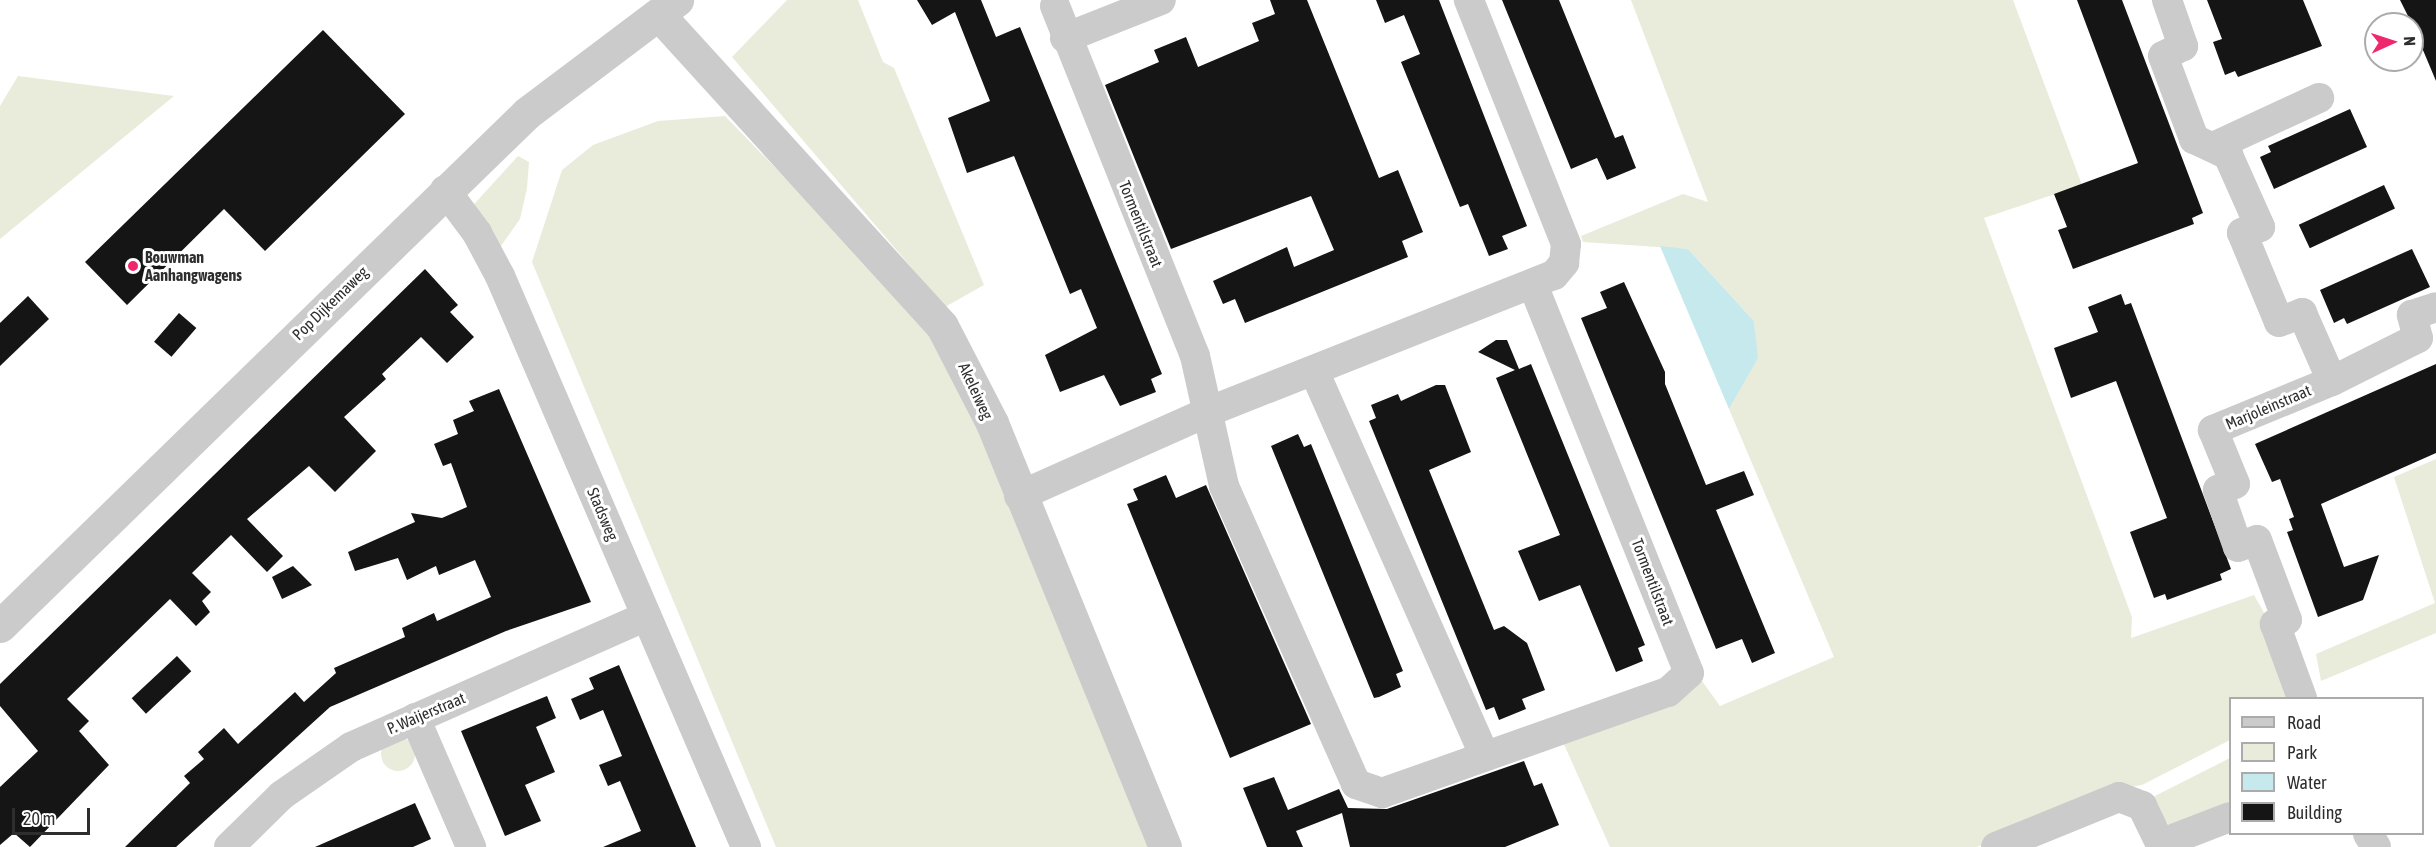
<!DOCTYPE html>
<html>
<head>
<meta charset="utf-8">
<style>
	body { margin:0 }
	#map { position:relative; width:2436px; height:847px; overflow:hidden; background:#fff; font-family:"Asap Condensed",sans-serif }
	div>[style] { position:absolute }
	.green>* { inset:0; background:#e9ecdb }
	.round { border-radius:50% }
	.water>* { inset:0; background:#c6e9ed }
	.building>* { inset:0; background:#151515; transform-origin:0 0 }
	.minor>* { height:30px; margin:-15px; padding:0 15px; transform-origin:15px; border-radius:15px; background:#cbcbcb }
	.tertiary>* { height:33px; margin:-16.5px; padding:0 16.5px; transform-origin:16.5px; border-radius:16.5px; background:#cbcbcb }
	.dots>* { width:16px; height:16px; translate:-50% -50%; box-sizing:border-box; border:3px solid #fff; border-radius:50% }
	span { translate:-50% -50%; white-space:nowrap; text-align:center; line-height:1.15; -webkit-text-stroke:6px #fff; paint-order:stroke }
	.street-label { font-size:16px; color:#2e2e2e }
	.poi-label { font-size:16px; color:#2e2e2e; font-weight:700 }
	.left { translate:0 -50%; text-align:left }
	.legend { position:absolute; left:2229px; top:697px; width:195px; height:138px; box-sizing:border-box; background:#fff; border:2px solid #ababab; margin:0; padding:8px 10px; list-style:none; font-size:18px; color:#2e2e2e }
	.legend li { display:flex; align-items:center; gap:12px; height:30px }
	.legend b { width:30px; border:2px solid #ababab }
	.north { position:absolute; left:2364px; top:12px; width:60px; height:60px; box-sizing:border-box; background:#fff; border:2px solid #ababab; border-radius:50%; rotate:87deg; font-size:16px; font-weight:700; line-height:24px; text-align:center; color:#2e2e2e }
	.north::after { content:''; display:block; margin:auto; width:21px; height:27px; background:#ef276c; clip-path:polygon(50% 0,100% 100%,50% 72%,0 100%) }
	.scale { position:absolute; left:12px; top:808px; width:78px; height:27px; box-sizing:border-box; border:3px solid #2e2e2e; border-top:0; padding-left:8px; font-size:18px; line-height:21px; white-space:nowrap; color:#2e2e2e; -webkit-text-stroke:4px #fff; paint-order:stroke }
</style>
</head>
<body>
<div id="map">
	<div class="green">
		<div style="clip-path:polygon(787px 0,858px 0,883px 62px,894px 68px,984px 285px,945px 307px,732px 57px)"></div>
		<div style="clip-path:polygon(1631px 0,2013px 0,2082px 185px,1984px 218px,2132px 617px,2131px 638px,2254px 595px,2293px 664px,2300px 698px,2230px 698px,2230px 740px,2142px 785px,2109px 791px,1977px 847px,1610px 847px,1562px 740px,1702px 681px,1720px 706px,1834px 657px,1729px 409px,1757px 358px,1754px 321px,1688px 249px,1583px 242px,1581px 236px,1683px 194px,1708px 202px)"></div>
		<div style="clip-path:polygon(18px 76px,174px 96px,0 239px,0 106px)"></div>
		<div style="clip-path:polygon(725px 116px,924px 321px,955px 368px,1156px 847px,776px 847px,532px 262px,562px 170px,593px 145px,658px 121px)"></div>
		<div style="clip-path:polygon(518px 156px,529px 162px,527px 188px,520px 219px,496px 253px,466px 213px)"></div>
		<div style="clip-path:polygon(2436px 459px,2436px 633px,2321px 681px,2316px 654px,2435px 603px,2394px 477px)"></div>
		<div class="round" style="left:381px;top:737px;width:34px;height:34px"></div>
		<div style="clip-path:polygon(2230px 758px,2230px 801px,2170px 827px,2151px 798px)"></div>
	</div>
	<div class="water">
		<div style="clip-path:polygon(1660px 246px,1688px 249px,1754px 321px,1758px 358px,1729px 409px)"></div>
	</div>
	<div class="building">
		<div style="clip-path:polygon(917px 0,981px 0,996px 37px,1020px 27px,1162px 374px,1151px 379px,1156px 392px,1120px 406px,1104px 375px,1060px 392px,1045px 355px,1097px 328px,1081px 289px,1070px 294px,1014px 156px,967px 173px,948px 118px,990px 101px,955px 12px,932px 25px)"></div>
		<div style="clip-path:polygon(1270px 0,1307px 0,1379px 178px,1398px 170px,1423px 232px,1402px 241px,1408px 257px,1245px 323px,1235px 299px,1223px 304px,1213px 281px,1287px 247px,1294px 267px,1334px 250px,1311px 196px,1171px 249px,1105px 85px,1159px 62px,1154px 50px,1186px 37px,1198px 67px,1259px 41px,1252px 23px,1275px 14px)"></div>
		<div style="clip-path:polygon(1376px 0,1439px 0,1527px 226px,1502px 236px,1508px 249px,1489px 256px,1468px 204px,1460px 207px,1401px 62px,1420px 54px,1404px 15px,1385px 23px)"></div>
		<div style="clip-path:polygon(1502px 0,1559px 0,1615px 138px,1623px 135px,1636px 168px,1607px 180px,1597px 158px,1571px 169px)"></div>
		<div style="clip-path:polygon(2077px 0,2122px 0,2203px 213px,2192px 218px,2194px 224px,2073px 269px,2058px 230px,2067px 227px,2054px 194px,2138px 163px)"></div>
		<div style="clip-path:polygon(2207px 0,2303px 0,2322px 46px,2238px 77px,2235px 71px,2225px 75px,2213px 42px,2222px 39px)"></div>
		<div style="clip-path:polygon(2400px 0,2436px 0,2436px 81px,2412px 24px)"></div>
		<div style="clip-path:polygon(323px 30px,405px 114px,265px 251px,224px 209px,127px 305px,85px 262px)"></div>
		<div style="clip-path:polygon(2350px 109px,2367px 147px,2274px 189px,2260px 157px,2271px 152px,2268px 146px)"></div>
		<div style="left:2384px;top:185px;width:26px;height:94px;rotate:65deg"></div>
		<div style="clip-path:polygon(2412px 249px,2430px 287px,2347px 324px,2344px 318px,2334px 323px,2320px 290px)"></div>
		<div style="clip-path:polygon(425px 269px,458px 305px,450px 312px,474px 337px,447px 363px,421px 337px,382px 374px,386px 379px,344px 417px,376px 451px,335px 492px,309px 466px,247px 519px,283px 556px,267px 572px,231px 535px,192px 573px,211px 592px,202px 601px,210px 612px,196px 626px,170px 599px,67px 699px,89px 721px,79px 731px,109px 765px,30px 847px,14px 833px,0 845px,0 787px,38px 751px,0 706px,0 684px)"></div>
		<div style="clip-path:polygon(1624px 282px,1665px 372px,1665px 384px,1706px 485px,1744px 471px,1754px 495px,1716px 510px,1775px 653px,1752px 663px,1742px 639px,1716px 649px,1581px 318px,1607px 308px,1600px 292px)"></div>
		<div style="clip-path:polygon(2121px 294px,2125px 305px,2131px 303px,2231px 569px,2220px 574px,2222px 580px,2167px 600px,2165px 594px,2154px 598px,2130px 532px,2167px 518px,2116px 381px,2071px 398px,2054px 348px,2098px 332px,2088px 307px)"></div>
		<div style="clip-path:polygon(28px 296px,49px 319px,0 366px,0 323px)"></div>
		<div style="left:179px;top:313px;width:23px;height:38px;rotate:41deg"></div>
		<div style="clip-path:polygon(1496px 340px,1507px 340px,1519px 369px,1531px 364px,1645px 645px,1638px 648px,1643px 661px,1616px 672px,1580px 585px,1539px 601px,1518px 551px,1560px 535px,1496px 378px,1515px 370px,1478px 352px)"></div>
		<div style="clip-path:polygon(2436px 364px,2436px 453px,2321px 504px,2344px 567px,2379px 555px,2363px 600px,2318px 617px,2287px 532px,2293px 530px,2289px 519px,2294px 517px,2280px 479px,2272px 482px,2255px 444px)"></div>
		<div style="clip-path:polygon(1436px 385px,1445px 385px,1471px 452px,1429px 470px,1494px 630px,1504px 626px,1527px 643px,1545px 690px,1522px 699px,1526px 709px,1499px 720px,1494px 707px,1486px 710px,1369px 421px,1376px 418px,1371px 405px,1398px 394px,1401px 401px)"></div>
		<div style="clip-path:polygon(499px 389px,591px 602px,506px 631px,330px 707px,176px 847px,125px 847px,190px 783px,184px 776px,204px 759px,198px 752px,224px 728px,238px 744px,295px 692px,304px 702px,336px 673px,334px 668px,405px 637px,402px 628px,434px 613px,437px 621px,491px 597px,475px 560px,439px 575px,436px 566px,407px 580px,398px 558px,355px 571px,348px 552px,415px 522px,411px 513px,442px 518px,467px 507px,451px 463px,443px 466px,434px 444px,458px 434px,453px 420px,474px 411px,469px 401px)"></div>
		<div style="clip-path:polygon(1298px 434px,1304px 447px,1311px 444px,1403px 671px,1396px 674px,1401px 687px,1379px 697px,1374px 698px,1271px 446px)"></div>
		<div style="clip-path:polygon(1166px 475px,1176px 498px,1206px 485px,1311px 724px,1230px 758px,1127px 504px,1138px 500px,1133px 489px)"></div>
		<div style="clip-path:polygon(293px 566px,312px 585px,282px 599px,272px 577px)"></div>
		<div style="left:177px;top:656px;width:21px;height:62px;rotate:47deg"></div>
		<div style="clip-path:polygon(619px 665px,657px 755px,696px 847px,603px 847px,641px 831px,620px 781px,608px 786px,599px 765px,622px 756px,603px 710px,580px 720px,571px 699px,594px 689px,589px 678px)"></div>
		<div style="clip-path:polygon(547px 696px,556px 718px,536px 727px,555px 772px,525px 785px,541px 821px,505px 836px,461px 731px)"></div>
		<div style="clip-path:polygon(1524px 761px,1534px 786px,1542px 783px,1559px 825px,1505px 847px,1350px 847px,1342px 813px,1296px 831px,1303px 847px,1267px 847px,1243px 788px,1274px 777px,1288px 810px,1339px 789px,1348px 808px,1387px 809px)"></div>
		<div style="clip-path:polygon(415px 803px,431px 839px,413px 847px,315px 847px)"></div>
	</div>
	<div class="minor">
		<div style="left:2167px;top:0;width:49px;rotate:70.8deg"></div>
		<div style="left:2183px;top:46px;width:22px;rotate:153deg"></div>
		<div style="left:2163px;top:56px;width:89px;rotate:69.5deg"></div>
		<div style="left:2194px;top:139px;width:38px;rotate:25deg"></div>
		<div style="left:2228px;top:155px;width:79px;rotate:66deg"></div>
		<div style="left:2260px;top:227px;width:19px;rotate:162deg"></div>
		<div style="left:2242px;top:233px;width:96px;rotate:67.4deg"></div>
		<div style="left:2279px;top:322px;width:25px;rotate:-21deg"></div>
		<div style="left:2302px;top:313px;width:74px;rotate:66.2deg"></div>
		<div style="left:2332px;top:381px;width:129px;rotate:157.6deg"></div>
		<div style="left:2213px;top:430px;width:58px;rotate:67.8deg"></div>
		<div style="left:2235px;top:484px;width:18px;rotate:161deg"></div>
		<div style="left:2218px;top:490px;width:60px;rotate:70.7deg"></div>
		<div style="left:2238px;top:547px;width:20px;rotate:-20deg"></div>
		<div style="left:2257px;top:540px;width:85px;rotate:69.4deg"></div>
		<div style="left:2287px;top:620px;width:13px;rotate:162deg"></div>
		<div style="left:2275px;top:624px;width:79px;rotate:70deg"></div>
		<div style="left:1055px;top:6px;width:377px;rotate:68.2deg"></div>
		<div style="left:1195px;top:356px;width:133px;rotate:77.4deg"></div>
		<div style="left:1224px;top:486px;width:326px;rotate:66.1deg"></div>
		<div style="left:1356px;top:784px;width:28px;rotate:19deg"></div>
		<div style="left:1382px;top:793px;width:303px;rotate:-19.5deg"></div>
		<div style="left:1668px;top:692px;width:28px;rotate:-42deg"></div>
		<div style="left:1689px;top:673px;width:418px;rotate:-111.9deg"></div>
		<div style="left:1065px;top:38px;width:103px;rotate:-21.6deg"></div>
		<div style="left:2213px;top:147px;width:117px;rotate:-24.8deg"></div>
		<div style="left:445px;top:190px;width:54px;rotate:53.3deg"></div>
		<div style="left:477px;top:233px;width:49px;rotate:61.9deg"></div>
		<div style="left:500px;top:276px;width:622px;rotate:66.69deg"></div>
		<div style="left:1315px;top:373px;width:419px;rotate:66.1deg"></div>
		<div style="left:2332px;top:381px;width:96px;rotate:-26.6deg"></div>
		<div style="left:2418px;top:338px;width:24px;rotate:-105deg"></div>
		<div style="left:2412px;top:315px;width:25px;rotate:-18deg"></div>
		<div style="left:1019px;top:496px;width:209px;rotate:-24deg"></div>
		<div style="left:1210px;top:411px;width:370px;rotate:-21.6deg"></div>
		<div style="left:1554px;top:275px;width:16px;rotate:-50deg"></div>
		<div style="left:1564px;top:263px;width:19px;rotate:-84deg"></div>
		<div style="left:1566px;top:244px;width:263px;rotate:-111.7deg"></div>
		<div style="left:415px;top:718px;width:141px;rotate:66.5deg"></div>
		<div style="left:2368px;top:834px;width:15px;rotate:58deg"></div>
		<div style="left:2160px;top:844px;width:75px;rotate:-21.1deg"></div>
		<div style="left:229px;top:847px;width:74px;rotate:-44.5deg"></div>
		<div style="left:282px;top:795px;width:84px;rotate:-34.8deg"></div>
		<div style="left:351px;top:747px;width:323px;rotate:-23.9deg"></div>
		<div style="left:1996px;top:847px;width:133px;rotate:-22.1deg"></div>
		<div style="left:2119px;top:797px;width:25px;rotate:21deg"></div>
		<div style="left:2142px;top:806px;width:46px;rotate:64deg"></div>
	</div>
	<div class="tertiary">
		<div style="left:659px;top:15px;width:420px;rotate:47.7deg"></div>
		<div style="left:942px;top:326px;width:109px;rotate:62.7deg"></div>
		<div style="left:992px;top:423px;width:458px;rotate:67.8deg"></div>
		<div style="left:0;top:626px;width:735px;rotate:-44.23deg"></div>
		<div style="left:527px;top:113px;width:188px;rotate:-37deg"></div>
	</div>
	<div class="dots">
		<div style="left:133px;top:266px;background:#ef276c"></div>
	</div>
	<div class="street-label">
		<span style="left:1141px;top:224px;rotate:68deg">Tormentilstraat</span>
		<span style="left:330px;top:303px;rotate:-44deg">Pop Dijkemaweg</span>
		<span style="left:976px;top:391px;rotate:65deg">Akeleiweg</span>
		<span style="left:2268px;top:407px;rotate:-23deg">Marjoleinstraat</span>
		<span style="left:603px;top:514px;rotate:67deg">Stadsweg</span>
		<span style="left:1653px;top:582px;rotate:69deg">Tormentilstraat</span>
		<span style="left:426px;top:713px;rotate:-23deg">P. Waijerstraat</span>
	</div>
	<div class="poi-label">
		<span class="left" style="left:145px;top:266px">Bouwman<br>Aanhangwagens</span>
	</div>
	<ul class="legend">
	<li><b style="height:8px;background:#cbcbcb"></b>Road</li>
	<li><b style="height:16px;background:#e9ecdb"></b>Park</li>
	<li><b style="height:16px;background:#c6e9ed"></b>Water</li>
	<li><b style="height:16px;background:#151515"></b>Building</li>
	</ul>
	<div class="north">N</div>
	<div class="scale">20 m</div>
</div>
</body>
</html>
